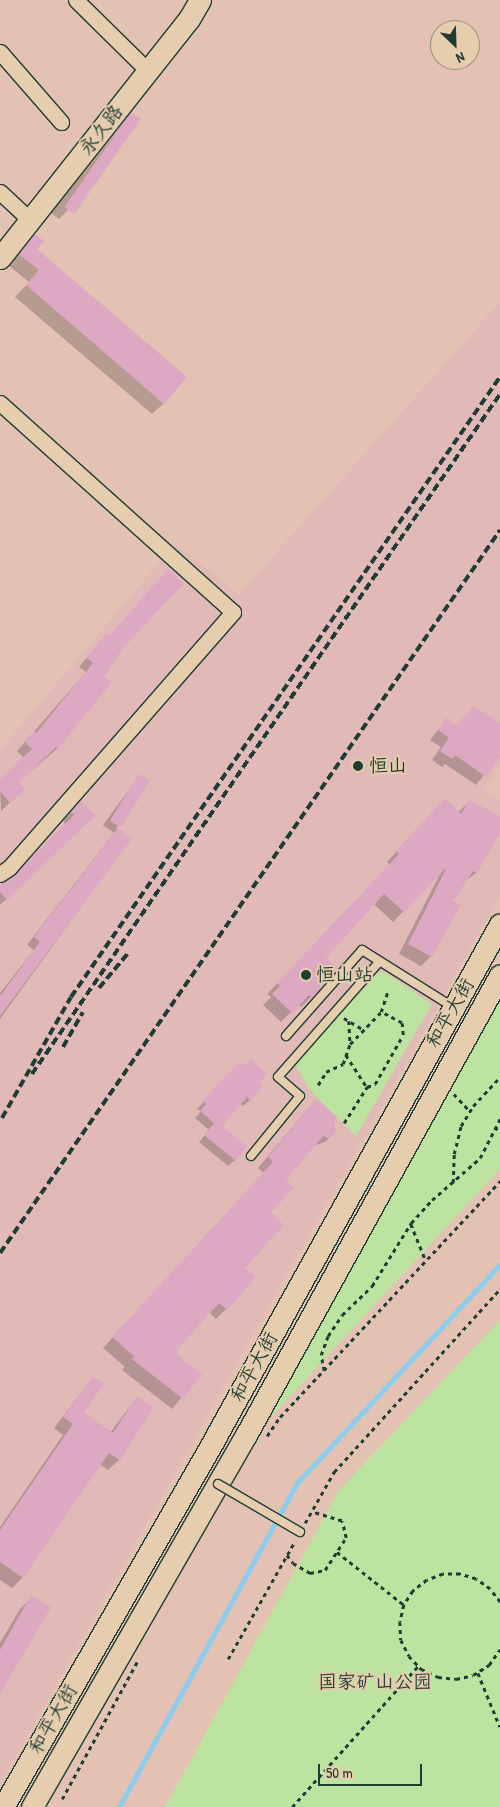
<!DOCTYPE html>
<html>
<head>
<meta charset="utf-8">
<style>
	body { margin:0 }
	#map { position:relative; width:500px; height:1807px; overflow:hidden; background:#e3c2b4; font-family:"Patrick Hand","LXGW WenKai TC",sans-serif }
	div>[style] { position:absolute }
	.built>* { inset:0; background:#e1bab8 }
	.green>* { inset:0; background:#bce39f }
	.shadow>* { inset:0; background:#0003 }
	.stream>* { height:4.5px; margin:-2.25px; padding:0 2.25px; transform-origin:2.25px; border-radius:2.25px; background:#8ccced }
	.building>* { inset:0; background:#dda8c1; transform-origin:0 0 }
	.path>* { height:2.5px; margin-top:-1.25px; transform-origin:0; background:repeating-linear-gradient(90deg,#1f3d34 0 4px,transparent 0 8px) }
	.roads { filter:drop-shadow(1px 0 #1f3d34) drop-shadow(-1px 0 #1f3d34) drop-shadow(0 1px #1f3d34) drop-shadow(0 -1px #1f3d34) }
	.service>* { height:8px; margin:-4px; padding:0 4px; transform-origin:4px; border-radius:4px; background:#e5cdae }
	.minor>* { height:15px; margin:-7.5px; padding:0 7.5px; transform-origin:7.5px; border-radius:7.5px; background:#e5cdae }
	.secondary>* { height:21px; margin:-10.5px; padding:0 10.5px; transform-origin:10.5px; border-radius:10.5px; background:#e5cdae }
	.rail>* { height:4px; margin-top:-2px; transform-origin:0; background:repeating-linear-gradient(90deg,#1f3d34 0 8px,transparent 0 12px) }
	.bridges { filter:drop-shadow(1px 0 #1f3d34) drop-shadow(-1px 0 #1f3d34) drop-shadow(0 1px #1f3d34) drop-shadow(0 -1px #1f3d34) }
	.service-bridge>* { height:8px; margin:-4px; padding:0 4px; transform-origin:4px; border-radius:4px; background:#e5cdae }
	.dots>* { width:14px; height:14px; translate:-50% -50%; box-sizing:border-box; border:2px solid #e5cdae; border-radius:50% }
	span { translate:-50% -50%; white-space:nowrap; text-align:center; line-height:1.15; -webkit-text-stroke:4px #e5cdae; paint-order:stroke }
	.street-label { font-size:19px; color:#1f3d34 }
	.poi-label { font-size:19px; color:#1f3d34 }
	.left { translate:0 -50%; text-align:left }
	.park-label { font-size:19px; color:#274539 }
	.north { position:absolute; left:430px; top:20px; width:50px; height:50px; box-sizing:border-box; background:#e5cdae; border:1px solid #96937d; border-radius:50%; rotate:156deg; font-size:14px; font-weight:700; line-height:20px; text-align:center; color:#1f3d34 }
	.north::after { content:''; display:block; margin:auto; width:18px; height:22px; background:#1f3d34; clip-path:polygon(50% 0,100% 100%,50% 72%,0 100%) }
	.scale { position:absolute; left:318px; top:1764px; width:104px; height:22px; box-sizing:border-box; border:2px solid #1f3d34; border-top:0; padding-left:6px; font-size:15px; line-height:18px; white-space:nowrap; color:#1f3d34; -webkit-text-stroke:4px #e5cdae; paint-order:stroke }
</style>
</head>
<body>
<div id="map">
	<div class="built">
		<div style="clip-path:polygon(500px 302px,500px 765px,484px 791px,500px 800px,500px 896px,0 1784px,0 750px,175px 544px,239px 594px)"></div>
	</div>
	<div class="green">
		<div style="clip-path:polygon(384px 972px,432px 1004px,356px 1136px,311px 1091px,295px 1065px,377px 973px)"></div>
		<div style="clip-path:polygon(500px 995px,500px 1169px,246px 1444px)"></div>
		<div style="clip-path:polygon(500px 1320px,500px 1807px,165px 1807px,339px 1490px)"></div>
	</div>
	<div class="shadow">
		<div style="clip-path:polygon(131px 114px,68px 210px,59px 219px,51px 213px)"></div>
		<div style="clip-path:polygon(35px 236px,35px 249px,164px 403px,152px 414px,15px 297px,29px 282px,9px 266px)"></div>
		<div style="clip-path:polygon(106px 635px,123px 646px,58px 748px,17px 783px,24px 789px,1px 811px,0 781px,24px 758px,17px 751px,86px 672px,79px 667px)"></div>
		<div style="clip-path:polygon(446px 720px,455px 726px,500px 723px,500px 755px,476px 785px,445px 764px,442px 767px,432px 760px,441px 747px,430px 740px)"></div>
		<div style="clip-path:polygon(139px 776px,148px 782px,116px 828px,130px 839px,0 1019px,0 993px,34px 950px,27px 945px,114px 833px,103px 825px)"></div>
		<div style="clip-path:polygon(81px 802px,85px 825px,0 905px,0 887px,17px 875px,66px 825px,63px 821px)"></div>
		<div style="clip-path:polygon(469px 802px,500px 818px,500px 831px,476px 873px,464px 882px,452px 902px,431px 956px,421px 966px,399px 954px,440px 874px,393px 922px,374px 904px,325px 958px,334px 967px,311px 997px,301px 1007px,298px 1005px,281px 1022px,263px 1005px,271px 997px,267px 994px,390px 865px,387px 862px,435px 810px,458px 812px)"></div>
		<div style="clip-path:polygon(257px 1083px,250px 1100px,243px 1106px,240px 1103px,220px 1126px,235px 1160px,228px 1166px,199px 1142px,209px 1130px,195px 1118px,201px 1111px,197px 1109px,208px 1097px)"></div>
		<div style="clip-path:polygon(306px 1111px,332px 1120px,335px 1132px,325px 1142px,313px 1146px,284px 1180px,226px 1309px,216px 1319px,209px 1312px,176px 1349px,176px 1355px,201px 1374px,172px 1409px,122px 1370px,125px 1367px,103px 1348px,264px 1173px,258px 1168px)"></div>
		<div style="clip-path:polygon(93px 1377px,82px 1412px,110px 1433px,137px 1397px,153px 1407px,119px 1460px,108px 1470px,99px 1464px,23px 1577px,12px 1588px,0 1580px,0 1527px,63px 1435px,54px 1428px)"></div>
		<div style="clip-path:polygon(32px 1597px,0 1692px,0 1643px,20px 1609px)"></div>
	</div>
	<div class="stream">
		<div style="left:119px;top:1807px;width:371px;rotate:-61.2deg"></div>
		<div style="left:298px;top:1482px;width:296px;rotate:-47.1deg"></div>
	</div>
	<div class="building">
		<div style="left:131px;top:112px;width:12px;height:116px;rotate:35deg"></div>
		<div style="clip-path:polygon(35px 234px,44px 241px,37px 249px,187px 377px,164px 404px,26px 285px,39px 270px,19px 254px)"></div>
		<div style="clip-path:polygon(168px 569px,184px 583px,124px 647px,104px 676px,112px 682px,58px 749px,56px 747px,19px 783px,26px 789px,10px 803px,0 791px,0 779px,32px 749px,25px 742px,34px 731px,36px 733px,93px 663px,87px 658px,106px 633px,109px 636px)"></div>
		<div style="clip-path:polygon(474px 706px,500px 723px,500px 757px,486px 777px,455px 755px,452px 759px,440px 751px,449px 738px,438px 730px,446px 718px,456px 725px)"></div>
		<div style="left:139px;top:774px;width:13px;height:55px;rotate:32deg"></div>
		<div style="clip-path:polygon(445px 798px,461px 814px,469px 800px,500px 816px,500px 834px,477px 873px,473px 871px,453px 901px,461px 905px,432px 957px,408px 944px,447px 867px,404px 912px,384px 894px,326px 958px,336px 967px,319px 985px,321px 987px,312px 998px,309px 995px,292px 1013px,272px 994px,280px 986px,277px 983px,399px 854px,396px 851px)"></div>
		<div style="clip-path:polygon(81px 801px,95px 816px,7px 900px,0 892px,0 885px,17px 873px,74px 815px,71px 812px)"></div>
		<div style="clip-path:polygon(118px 828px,132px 839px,0 1016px,0 996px,40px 942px,34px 937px)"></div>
		<div style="clip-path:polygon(251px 1059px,267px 1074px,259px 1083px,263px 1087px,250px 1100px,247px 1097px,222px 1126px,247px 1146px,236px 1161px,204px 1135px,214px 1123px,200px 1111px,206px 1104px,203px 1101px,214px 1088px,240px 1062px,245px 1066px)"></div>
		<div style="clip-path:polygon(316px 1099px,337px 1117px,334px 1120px,336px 1132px,328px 1138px,323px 1136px,286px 1180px,294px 1187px,271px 1213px,284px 1225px,245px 1268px,256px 1277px,227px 1310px,219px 1303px,177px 1350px,177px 1355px,202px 1374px,183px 1399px,132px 1359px,134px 1356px,112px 1337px,273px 1162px,268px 1157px)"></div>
		<div style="clip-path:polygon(93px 1376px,104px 1384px,84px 1412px,113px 1433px,137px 1396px,154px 1407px,120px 1460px,109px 1453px,23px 1578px,0 1562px,0 1530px,73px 1424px,63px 1417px)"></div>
		<div style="clip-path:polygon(31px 1595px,51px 1607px,0 1694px,0 1650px)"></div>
	</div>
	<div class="path">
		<div style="left:344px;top:1018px;width:21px;rotate:31deg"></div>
		<div style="left:349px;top:1021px;width:21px;rotate:87deg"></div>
		<div style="left:346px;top:1055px;width:38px;rotate:57deg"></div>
		<div style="left:318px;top:1085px;width:15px;rotate:-58deg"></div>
		<div style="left:326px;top:1072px;width:19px;rotate:-25deg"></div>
		<div style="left:343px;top:1064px;width:21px;rotate:-71deg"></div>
		<div style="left:350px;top:1044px;width:45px;rotate:-45.9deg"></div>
		<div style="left:381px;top:1012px;width:23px;rotate:-72deg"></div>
		<div style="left:454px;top:1094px;width:23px;rotate:47deg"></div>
		<div style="left:344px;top:1123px;width:43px;rotate:-57.4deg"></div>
		<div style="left:367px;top:1087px;width:9px;rotate:-21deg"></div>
		<div style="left:375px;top:1084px;width:56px;rotate:-60.3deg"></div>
		<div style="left:403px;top:1035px;width:12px;rotate:-95deg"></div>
		<div style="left:402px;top:1023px;width:24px;rotate:-152deg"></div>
		<div style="left:495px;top:1127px;width:7px;rotate:45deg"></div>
		<div style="left:453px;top:1183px;width:29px;rotate:-88deg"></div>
		<div style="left:454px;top:1154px;width:29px;rotate:-76deg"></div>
		<div style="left:461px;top:1126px;width:23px;rotate:-59deg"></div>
		<div style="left:473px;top:1106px;width:40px;rotate:-47deg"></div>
		<div style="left:411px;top:1224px;width:40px;rotate:68deg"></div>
		<div style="left:324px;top:1371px;width:16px;rotate:-101deg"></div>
		<div style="left:321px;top:1355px;width:20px;rotate:-70deg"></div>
		<div style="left:328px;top:1336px;width:25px;rotate:-56deg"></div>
		<div style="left:342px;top:1315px;width:42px;rotate:-44deg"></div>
		<div style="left:372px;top:1286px;width:74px;rotate:-58.2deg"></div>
		<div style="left:411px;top:1223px;width:31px;rotate:-48deg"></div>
		<div style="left:432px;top:1200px;width:64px;rotate:-41.2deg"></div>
		<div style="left:480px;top:1158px;width:44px;rotate:-62.9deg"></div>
		<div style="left:267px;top:1436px;width:23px;rotate:-56deg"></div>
		<div style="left:280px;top:1417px;width:323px;rotate:-47deg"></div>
		<div style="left:305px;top:1523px;width:59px;rotate:-60.4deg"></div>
		<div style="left:334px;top:1472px;width:247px;rotate:-47.8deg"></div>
		<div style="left:337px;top:1552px;width:85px;rotate:38.3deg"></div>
		<div style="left:287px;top:1555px;width:10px;rotate:53deg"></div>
		<div style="left:293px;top:1563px;width:20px;rotate:30deg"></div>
		<div style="left:310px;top:1573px;width:15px;rotate:-11deg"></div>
		<div style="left:325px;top:1570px;width:38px;rotate:-57deg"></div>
		<div style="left:346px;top:1538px;width:17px;rotate:-103deg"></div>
		<div style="left:342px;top:1521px;width:31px;rotate:-163deg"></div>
		<div style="left:500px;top:1602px;width:16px;rotate:-128deg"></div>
		<div style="left:490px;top:1589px;width:17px;rotate:-144deg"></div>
		<div style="left:476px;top:1579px;width:17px;rotate:-163deg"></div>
		<div style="left:460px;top:1574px;width:17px;rotate:180deg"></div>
		<div style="left:443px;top:1574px;width:17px;rotate:159deg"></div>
		<div style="left:427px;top:1580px;width:18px;rotate:142deg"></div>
		<div style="left:413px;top:1591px;width:17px;rotate:123deg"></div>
		<div style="left:404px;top:1605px;width:17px;rotate:103deg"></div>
		<div style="left:400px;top:1622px;width:18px;rotate:87deg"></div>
		<div style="left:401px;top:1640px;width:18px;rotate:63deg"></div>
		<div style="left:409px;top:1656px;width:18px;rotate:47deg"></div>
		<div style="left:421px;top:1669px;width:19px;rotate:25deg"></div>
		<div style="left:438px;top:1677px;width:18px;rotate:6deg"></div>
		<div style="left:456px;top:1679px;width:17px;rotate:-13deg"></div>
		<div style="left:473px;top:1675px;width:19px;rotate:-32deg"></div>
		<div style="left:489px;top:1665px;width:19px;rotate:-55deg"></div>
		<div style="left:228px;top:1659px;width:136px;rotate:-60.4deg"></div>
		<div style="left:478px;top:1673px;width:58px;rotate:67.8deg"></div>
		<div style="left:62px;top:1799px;width:158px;rotate:-61.3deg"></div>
		<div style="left:292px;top:1807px;width:189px;rotate:-48.2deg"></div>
	</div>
	<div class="roads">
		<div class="service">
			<div style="left:286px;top:1036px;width:115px;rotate:-48.5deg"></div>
			<div style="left:362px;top:950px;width:107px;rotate:32.1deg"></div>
			<div style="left:251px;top:1156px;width:77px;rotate:-50.8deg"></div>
			<div style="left:300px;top:1096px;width:29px;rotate:-139deg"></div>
			<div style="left:278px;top:1077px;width:154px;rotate:-48.7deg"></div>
		</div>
		<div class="minor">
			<div style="left:76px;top:0;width:101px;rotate:44.6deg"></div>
			<div style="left:0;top:52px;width:93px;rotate:48.9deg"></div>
			<div style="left:0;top:192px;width:41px;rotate:43deg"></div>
			<div style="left:0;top:403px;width:313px;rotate:41.9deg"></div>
			<div style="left:233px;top:612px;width:339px;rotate:131.2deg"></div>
			<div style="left:10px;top:867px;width:12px;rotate:145deg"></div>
		</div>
		<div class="secondary">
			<div style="left:0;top:258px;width:305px;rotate:-51.7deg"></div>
			<div style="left:189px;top:19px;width:22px;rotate:-60deg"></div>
			<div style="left:3px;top:1807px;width:428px;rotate:-60.1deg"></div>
			<div style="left:216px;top:1436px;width:585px;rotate:-60.98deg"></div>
			<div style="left:32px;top:1807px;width:429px;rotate:-60.1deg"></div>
			<div style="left:246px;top:1435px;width:525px;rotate:-61.09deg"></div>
		</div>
	</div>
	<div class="rail">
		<div style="left:99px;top:988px;width:47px;rotate:-50.2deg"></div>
		<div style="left:63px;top:1047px;width:40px;rotate:-60.3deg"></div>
		<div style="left:32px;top:1074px;width:825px;rotate:-55.46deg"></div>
		<div style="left:2px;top:1118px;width:139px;rotate:-60.3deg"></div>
		<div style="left:71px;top:997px;width:754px;rotate:-55.32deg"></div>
		<div style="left:0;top:1253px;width:879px;rotate:-55.33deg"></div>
	</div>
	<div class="bridges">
		<div class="service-bridge">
			<div style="left:218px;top:1484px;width:95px;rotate:30.3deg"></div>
		</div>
	</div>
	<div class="dots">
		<div style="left:358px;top:766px;background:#1f3d34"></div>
		<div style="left:306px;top:975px;background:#1f3d34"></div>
	</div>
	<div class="street-label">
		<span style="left:101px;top:130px;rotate:-52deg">永久路</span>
		<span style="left:450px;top:1013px;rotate:-60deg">和平大街</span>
		<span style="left:254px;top:1367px;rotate:-61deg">和平大街</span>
		<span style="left:53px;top:1719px;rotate:-60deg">和平大街</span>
	</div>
	<div class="poi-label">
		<span class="left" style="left:369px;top:766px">恒山</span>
		<span class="left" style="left:316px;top:975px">恒山站</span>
	</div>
	<div class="park-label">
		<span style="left:375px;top:1682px">国家矿山公园</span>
	</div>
	<div class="north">N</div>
	<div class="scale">50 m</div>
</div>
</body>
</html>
